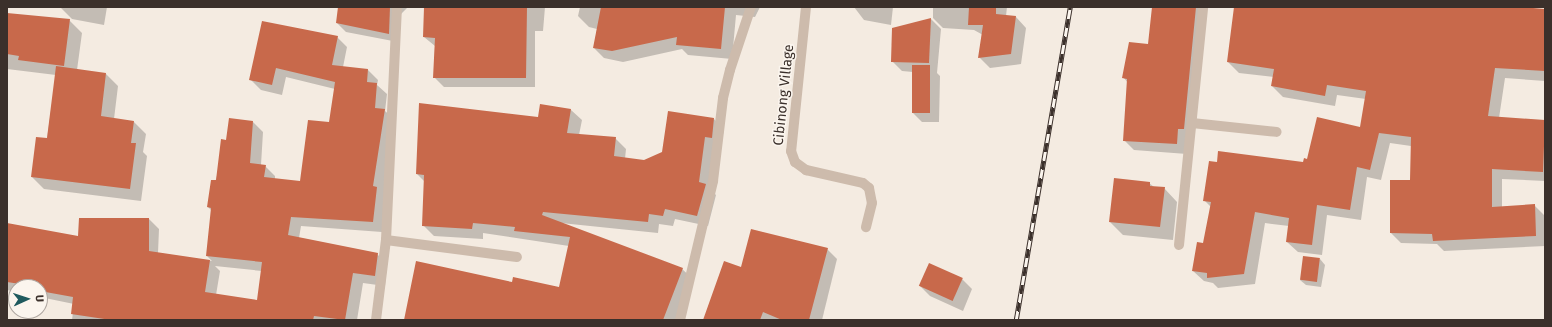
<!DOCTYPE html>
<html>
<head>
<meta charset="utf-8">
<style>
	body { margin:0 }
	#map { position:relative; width:1552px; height:327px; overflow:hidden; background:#f4ebe1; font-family:"Fira Sans",sans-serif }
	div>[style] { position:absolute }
	.shadow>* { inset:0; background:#0003 }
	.building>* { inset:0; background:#c8694b; transform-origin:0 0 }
	.minor>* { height:10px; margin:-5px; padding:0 5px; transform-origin:5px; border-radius:5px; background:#cdbbac }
	.rail>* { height:4.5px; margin-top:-2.25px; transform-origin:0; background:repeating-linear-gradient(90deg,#fbf5ee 0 9px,#3b302b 0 18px); box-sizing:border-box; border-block:1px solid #3b302b }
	span { translate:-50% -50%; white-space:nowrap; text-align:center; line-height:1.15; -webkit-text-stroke:3px #fbf5ee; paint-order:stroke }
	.street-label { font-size:14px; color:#3b302b }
	.frame { position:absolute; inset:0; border:8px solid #3b302b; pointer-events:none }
	.north { position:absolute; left:8px; top:279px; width:40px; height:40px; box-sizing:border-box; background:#fbf5ee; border:1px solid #aea6a0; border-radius:50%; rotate:87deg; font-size:11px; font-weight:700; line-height:16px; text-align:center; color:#3b302b }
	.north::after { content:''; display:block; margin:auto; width:14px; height:18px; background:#1f5a5e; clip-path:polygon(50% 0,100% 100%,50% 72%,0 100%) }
</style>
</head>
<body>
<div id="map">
	<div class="shadow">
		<div style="clip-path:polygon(60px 7px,107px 7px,104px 25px,72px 19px)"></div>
		<div style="clip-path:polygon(339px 7px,408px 7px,399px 16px,398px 42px,346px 32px,337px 23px)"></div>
		<div style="clip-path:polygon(425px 7px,545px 7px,543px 31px,535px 31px,535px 87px,444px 87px,434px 77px,435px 46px,424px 37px)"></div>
		<div style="clip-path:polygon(580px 7px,760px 7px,755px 17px,736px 15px,732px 59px,688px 55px,682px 49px,623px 62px,604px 58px,594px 48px,597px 29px,589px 27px,578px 16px)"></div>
		<div style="clip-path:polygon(854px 7px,893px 7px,891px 25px,864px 20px)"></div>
		<div style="clip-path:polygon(933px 7px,1007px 7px,1006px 16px,1016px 17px,1026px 28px,1021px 64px,990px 68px,979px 57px,983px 35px,974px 30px,943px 28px,933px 18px)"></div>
		<div style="clip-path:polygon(1153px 7px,1201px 7px,1187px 154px,1134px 150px,1124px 140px,1128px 83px,1124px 78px,1149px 45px)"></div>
		<div style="clip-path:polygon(1235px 7px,1519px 7px,1545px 10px,1545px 81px,1505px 78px,1499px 118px,1545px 121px,1545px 181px,1502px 179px,1502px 207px,1534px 205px,1545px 216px,1545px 246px,1444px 251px,1437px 244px,1401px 243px,1391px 233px,1411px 181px,1411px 146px,1390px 143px,1381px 180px,1367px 177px,1361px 220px,1327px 215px,1322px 255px,1298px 252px,1287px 242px,1289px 226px,1265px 223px,1255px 284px,1218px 288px,1213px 283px,1204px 281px,1193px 271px,1204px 244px,1211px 207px,1204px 200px,1304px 163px,1361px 128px,1366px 99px,1337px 95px,1335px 106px,1283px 97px,1272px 86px,1274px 77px,1239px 73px,1228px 62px)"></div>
		<div style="clip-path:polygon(7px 14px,69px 20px,82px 33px,77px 70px,106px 74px,118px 86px,114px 119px,134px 122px,146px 134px,143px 152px,147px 156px,141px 201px,44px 189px,32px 177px,47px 139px,56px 75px,7px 69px)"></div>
		<div style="clip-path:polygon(931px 19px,941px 29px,937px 73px,940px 76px,939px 122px,922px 122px,912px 112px,913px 72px,902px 71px,892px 61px)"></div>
		<div style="clip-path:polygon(evenodd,337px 37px,347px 47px,343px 67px,368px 70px,378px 80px,377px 85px,387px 94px,385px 111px,395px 120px,382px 232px,301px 226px,299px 238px,377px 254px,387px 264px,385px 286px,363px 283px,357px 320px,72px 320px,74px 304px,40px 297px,40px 287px,16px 287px,16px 292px,7px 290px,7px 224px,79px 237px,149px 219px,159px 229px,158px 253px,212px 261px,207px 256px,212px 211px,208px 207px,227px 141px,253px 122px,263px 132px,261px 165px,265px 166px,275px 176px,275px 179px,301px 182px,330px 123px,335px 89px,286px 77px,282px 95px,261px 90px,251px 80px,337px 37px,215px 266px,262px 271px,258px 301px,216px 295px,220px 271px,215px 266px)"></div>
		<div style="clip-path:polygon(541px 105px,571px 110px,582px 120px,579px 135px,615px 138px,626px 149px,625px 159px,645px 161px,662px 153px,714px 119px,724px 130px,710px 189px,716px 195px,708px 226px,675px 219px,673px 226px,659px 224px,658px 233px,561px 223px,682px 269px,693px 279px,677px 320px,405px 320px,512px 283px,560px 288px,569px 246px,483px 233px,483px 239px,434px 236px,423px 225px,425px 182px,417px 174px,539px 118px)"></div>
		<div style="clip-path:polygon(1149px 183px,1154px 187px,1164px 188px,1177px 202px,1173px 240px,1123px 235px,1110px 222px)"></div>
		<div style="clip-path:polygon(827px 249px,837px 259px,822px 320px,707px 320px,742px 268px)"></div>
		<div style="clip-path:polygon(1320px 259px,1325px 265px,1321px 287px,1306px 285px,1300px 280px)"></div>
		<div style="clip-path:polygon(962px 279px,972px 289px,963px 311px,930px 296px,920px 286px)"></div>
	</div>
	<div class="building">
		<div style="clip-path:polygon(338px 7px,390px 7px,389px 34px,336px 23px)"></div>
		<div style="clip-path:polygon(424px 7px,527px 7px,526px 78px,433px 78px,435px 38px,423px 37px)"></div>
		<div style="clip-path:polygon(601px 7px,725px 7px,721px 49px,676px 45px,677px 37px,612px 51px,593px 48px)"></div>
		<div style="clip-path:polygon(969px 7px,996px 7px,996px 14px,1016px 16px,1011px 54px,978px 58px,983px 25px,968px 25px)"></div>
		<div style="clip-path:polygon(1152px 7px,1196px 7px,1184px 129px,1178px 129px,1177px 144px,1123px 141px,1127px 79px,1122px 78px,1129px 42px,1148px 44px)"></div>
		<div style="clip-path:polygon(1234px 7px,1521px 7px,1545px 9px,1545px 71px,1495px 68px,1488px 116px,1545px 120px,1543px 172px,1492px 169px,1492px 207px,1535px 204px,1536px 236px,1433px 241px,1432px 234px,1390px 233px,1390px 180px,1410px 180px,1411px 137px,1379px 133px,1370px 170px,1357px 167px,1350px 210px,1317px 205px,1312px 245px,1286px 242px,1289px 218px,1255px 212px,1244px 274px,1207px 278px,1207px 273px,1192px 271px,1197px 242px,1203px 243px,1211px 202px,1203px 201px,1209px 161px,1217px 162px,1218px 151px,1303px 162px,1304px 158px,1307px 159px,1317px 117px,1360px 127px,1366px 91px,1327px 85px,1325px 96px,1271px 86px,1274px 69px,1227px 62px)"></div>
		<div style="clip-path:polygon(7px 13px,70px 19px,64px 66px,18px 60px,19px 56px,7px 54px)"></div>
		<div style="clip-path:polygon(931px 18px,929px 63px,891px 62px,892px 28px)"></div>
		<div style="clip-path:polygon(262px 21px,338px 36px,332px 65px,368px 69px,367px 82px,377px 83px,375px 108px,385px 109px,373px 186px,377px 187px,373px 222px,291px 217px,288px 235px,378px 253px,375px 276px,353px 273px,345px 320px,314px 316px,313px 320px,111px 320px,71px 314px,73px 297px,40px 291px,40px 287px,7px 282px,7px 223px,78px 236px,79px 218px,149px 218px,149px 251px,210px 260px,205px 292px,257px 300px,262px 262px,206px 256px,211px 208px,207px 207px,211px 180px,216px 180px,221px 139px,226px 140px,229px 118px,253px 121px,250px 163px,266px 165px,264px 177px,300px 181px,308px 120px,329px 122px,335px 82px,276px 68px,272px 85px,249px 80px)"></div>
		<div style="left:912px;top:65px;width:18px;height:48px"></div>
		<div style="clip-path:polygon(56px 66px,106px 73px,101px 116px,134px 121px,131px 143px,136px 143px,130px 189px,31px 177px,36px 137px,47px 138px)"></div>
		<div style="clip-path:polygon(419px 103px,538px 117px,540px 104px,571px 109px,567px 133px,616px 137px,614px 156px,644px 160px,662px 152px,668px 111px,714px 118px,712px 138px,705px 137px,699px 182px,706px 184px,697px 216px,665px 209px,663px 216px,649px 214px,648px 222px,543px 212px,542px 215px,683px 268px,663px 320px,404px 320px,416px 261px,512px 282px,513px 277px,559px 287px,570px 237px,514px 231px,515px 227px,473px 223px,472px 229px,422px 226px,424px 175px,416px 174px)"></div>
		<div style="clip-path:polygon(1114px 178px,1150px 182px,1150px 186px,1165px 187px,1160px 227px,1109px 222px)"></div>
		<div style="clip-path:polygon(751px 229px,828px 248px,809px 320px,782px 320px,763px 312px,760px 320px,703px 320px,724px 261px,741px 267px)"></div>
		<div style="left:1303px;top:256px;width:17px;height:24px;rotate:7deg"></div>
		<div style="left:929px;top:263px;width:37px;height:25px;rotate:24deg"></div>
	</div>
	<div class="minor">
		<div style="left:806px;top:7px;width:145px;rotate:95.9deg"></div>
		<div style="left:791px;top:151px;width:12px;rotate:70deg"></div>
		<div style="left:795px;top:162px;width:14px;rotate:36deg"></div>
		<div style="left:806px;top:170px;width:58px;rotate:12.8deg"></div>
		<div style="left:863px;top:183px;width:8px;rotate:40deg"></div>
		<div style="left:869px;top:188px;width:15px;rotate:79deg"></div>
		<div style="left:872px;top:203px;width:25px;rotate:104deg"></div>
		<div style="left:1192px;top:123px;width:85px;rotate:6deg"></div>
		<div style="left:386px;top:240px;width:132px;rotate:7.4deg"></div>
		<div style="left:1179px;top:245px;width:239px;rotate:-84.2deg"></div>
		<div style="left:376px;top:320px;width:81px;rotate:-82.9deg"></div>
		<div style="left:386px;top:240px;width:233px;rotate:-87.3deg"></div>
		<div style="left:680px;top:320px;width:143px;rotate:-76.6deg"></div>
		<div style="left:713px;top:181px;width:84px;rotate:-83.1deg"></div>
		<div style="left:723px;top:98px;width:29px;rotate:-76deg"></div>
		<div style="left:730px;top:70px;width:66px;rotate:-71.6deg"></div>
	</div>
	<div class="rail">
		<div style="left:1016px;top:320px;width:318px;rotate:-80.2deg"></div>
	</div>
	<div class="street-label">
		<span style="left:784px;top:95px;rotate:-84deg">Cibinong Village</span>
	</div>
	<div class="frame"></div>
	<div class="north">U</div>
</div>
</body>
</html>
